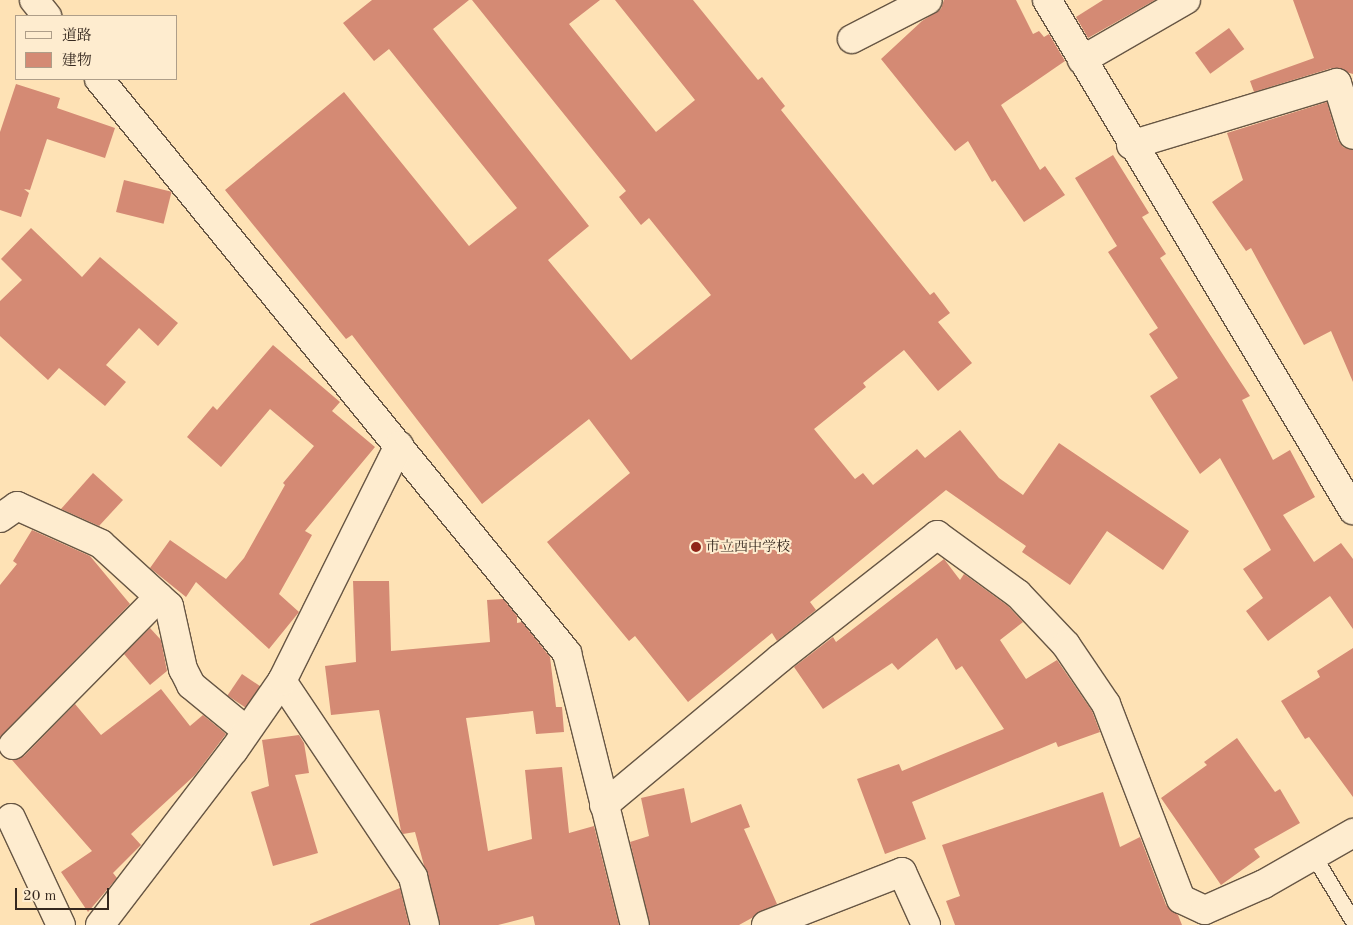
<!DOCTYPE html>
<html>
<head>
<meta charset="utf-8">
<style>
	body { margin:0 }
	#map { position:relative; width:1353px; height:925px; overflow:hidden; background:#fee2b5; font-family:"Old Standard TT","Noto Serif JP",serif }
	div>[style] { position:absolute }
	.building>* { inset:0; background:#d48a74; transform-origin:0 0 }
	.roads { filter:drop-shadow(1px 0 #675644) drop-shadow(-1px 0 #675644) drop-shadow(0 1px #675644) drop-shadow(0 -1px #675644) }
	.service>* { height:15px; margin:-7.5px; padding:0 7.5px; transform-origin:7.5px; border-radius:7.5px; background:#feeccf }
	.minor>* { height:28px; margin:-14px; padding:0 14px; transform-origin:14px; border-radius:14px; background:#feeccf }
	.tertiary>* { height:28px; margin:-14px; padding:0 14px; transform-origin:14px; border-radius:14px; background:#feeccf }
	.dots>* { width:14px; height:14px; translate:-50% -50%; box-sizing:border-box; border:2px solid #feeccf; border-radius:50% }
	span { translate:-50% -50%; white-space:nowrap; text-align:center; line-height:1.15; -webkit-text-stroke:4px #feeccf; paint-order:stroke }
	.poi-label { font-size:14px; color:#35281f }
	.left { translate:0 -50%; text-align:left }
	.legend { position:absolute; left:15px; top:15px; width:162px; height:65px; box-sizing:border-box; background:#feeccf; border:1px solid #ae9e89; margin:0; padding:6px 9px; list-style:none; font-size:15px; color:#35281f }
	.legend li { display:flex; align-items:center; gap:10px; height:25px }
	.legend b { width:25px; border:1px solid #ae9e89 }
	.scale { position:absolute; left:15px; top:888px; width:94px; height:22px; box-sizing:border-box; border:2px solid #35281f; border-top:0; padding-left:6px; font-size:15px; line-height:18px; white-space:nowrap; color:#35281f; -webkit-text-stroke:4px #feeccf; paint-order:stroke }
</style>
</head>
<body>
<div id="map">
	<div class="building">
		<div style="clip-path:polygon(372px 0,469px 0,433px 29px,589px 226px,548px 260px,631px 360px,711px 295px,649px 218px,641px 225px,619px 197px,626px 191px,472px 0,600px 0,569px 24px,656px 132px,695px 100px,615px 0,693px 0,758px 80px,762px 77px,785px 106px,781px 110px,930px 295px,934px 292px,950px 313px,938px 322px,972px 363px,938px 391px,904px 350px,863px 383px,866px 387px,814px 429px,855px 479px,863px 473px,873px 485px,917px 449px,925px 458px,960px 430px,999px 478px,1023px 495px,1059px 443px,1189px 531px,1163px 570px,1107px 531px,1070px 585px,1022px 552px,1026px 546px,946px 490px,810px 602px,816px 610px,777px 641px,772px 633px,688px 702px,635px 636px,629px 641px,547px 542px,630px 473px,589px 419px,482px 504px,352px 335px,346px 339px,225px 190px,344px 92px,469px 246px,517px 208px,389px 49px,374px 61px,343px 23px)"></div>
		<div style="clip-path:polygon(944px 0,1016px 0,1033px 34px,1039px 31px,1044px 37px,1049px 34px,1065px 61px,1001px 105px,1040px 170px,1045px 166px,1065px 195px,1024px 222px,995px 180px,992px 182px,968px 141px,955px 151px,881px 59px,922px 21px,941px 9px)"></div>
		<div style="clip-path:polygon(1103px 0,1155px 0,1088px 38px,1076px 17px)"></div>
		<div style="clip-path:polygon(1293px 0,1353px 0,1353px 74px,1332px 68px,1254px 92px,1250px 81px,1314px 58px)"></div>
		<div style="left:1229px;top:28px;width:26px;height:42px;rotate:54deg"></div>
		<div style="clip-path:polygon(16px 84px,60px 98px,57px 108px,115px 128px,105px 158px,47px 139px,30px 190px,24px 189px,29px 193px,21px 217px,0 210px,0 132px)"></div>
		<div style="clip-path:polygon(1327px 102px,1338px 140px,1343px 147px,1353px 150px,1353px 382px,1331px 331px,1304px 345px,1251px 248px,1246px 251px,1212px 202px,1243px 180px,1227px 133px)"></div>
		<div style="clip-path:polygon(1113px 155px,1149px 213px,1142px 217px,1166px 254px,1160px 258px,1250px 396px,1242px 400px,1273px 460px,1290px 450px,1315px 497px,1283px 515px,1314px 562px,1341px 543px,1353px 559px,1353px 629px,1330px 596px,1268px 641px,1246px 611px,1263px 598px,1243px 569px,1271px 550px,1220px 458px,1200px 474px,1150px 396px,1178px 378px,1149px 334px,1158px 328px,1108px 252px,1117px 246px,1075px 178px)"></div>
		<div style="left:124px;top:180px;width:49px;height:33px;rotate:14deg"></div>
		<div style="clip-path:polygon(31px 228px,82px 277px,100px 257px,178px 323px,158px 346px,139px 328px,106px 365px,126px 382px,105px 406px,59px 368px,48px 380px,0 336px,0 301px,22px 280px,1px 259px)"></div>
		<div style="clip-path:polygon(273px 345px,340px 402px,332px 411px,375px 447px,305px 531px,312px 535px,279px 594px,299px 612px,269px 649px,196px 582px,186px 597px,150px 568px,170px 540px,226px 579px,244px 558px,285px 485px,283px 483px,314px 446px,270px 409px,221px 467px,187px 437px,213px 406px,217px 410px)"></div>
		<div style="clip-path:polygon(93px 473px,123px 500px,99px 526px,61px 509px)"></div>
		<div style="clip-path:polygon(32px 530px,90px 556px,130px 604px,0 737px,0 585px,17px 564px,13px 561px)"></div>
		<div style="clip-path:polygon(944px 559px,960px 580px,964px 574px,1008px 606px,1023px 622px,1000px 640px,1026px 679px,1057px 660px,1092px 711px,1100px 732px,1058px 747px,1056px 742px,912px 802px,926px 839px,885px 854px,857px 779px,899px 764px,902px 771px,1004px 729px,962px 666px,956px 670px,937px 638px,898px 670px,892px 663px,823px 709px,794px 667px,833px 637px,836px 642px)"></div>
		<div style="clip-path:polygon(353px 581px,389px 581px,391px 651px,490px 642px,487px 600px,503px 599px,517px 616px,517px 623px,522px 622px,550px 657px,556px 707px,562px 707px,564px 732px,536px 734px,533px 711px,466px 718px,488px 851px,532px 839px,525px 770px,562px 767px,569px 833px,594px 826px,619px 925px,535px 925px,533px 916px,498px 925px,440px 925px,415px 832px,403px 834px,401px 831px,379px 710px,331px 715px,325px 666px,356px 662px)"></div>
		<div style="clip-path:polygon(150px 628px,161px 640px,167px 671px,150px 685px,124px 654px)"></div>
		<div style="clip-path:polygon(1353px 648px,1353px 797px,1309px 737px,1305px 739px,1281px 701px,1320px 677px,1317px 671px)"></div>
		<div style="left:242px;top:674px;width:22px;height:26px;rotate:34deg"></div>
		<div style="clip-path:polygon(161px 689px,190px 726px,203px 715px,226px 734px,195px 775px,131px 834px,141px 845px,113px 873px,117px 878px,88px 912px,61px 872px,92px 851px,12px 760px,24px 756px,75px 704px,101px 735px)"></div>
		<div style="clip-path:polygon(299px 735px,304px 743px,309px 773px,295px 775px,318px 853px,273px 866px,251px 792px,269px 786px,262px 740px)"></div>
		<div style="clip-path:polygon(1237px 738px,1275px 792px,1280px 789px,1300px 823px,1254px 849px,1260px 857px,1221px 885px,1161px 798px,1207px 765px,1204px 762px)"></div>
		<div style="clip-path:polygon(684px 788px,691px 823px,741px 804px,750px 827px,744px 829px,777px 904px,739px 925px,650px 925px,630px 842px,649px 836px,641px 798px)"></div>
		<div style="clip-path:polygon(1103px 792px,1120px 847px,1140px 837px,1166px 905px,1178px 915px,1182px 925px,955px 925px,946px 901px,960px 896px,942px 845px)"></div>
		<div style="clip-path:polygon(400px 888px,409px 925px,310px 925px,310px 924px)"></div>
	</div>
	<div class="roads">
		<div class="service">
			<div style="left:1313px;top:855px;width:77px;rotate:58.8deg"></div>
		</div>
		<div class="minor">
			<div style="left:34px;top:0;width:21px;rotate:51deg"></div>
			<div style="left:852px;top:39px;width:85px;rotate:-27.2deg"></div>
			<div style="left:1082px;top:60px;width:120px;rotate:-30deg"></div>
			<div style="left:99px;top:79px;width:741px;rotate:50.81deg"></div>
			<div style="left:567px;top:653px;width:280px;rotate:76deg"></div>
			<div style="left:1131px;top:145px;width:215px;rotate:-16.8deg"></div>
			<div style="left:1337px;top:83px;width:54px;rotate:72.9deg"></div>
			<div style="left:0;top:518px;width:21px;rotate:-35deg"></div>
			<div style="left:17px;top:506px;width:92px;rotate:24.3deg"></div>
			<div style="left:101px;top:544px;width:92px;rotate:42.4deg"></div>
			<div style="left:169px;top:606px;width:65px;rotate:77.5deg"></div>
			<div style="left:183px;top:669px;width:18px;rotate:63deg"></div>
			<div style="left:191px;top:685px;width:72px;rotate:39.4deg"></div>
			<div style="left:282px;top:681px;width:236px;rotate:56.2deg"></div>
			<div style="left:413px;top:877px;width:49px;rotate:76deg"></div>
			<div style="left:13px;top:745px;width:208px;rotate:-45.4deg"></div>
			<div style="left:604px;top:805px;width:228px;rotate:-39.8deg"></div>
			<div style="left:779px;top:659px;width:201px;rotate:-38.1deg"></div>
			<div style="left:937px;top:535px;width:100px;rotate:36.1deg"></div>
			<div style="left:1018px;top:594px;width:70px;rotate:46.7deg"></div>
			<div style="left:1066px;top:645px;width:71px;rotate:55.9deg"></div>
			<div style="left:1106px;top:704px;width:209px;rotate:69deg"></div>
			<div style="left:1181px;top:899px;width:26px;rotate:25deg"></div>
			<div style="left:1205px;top:910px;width:64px;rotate:-23.8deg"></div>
			<div style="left:1264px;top:884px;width:103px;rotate:-29.8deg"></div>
			<div style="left:11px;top:818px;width:118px;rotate:65deg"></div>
			<div style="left:100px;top:925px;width:220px;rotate:-52.6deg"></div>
			<div style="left:234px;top:750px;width:84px;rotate:-55.2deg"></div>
			<div style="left:282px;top:681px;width:263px;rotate:-63.6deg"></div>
			<div style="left:766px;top:925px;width:146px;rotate:-21.3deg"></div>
			<div style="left:902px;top:872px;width:58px;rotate:65.6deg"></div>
		</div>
		<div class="tertiary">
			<div style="left:1047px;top:0;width:595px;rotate:59.04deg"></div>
		</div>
	</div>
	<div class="dots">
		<div style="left:696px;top:547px;background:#8f2418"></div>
	</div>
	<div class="poi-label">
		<span class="left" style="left:706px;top:547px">市立西中学校</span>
	</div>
	<ul class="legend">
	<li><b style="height:6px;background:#feeccf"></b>道路</li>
	<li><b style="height:14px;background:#d48a74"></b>建物</li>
	</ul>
	<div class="scale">20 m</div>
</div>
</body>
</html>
